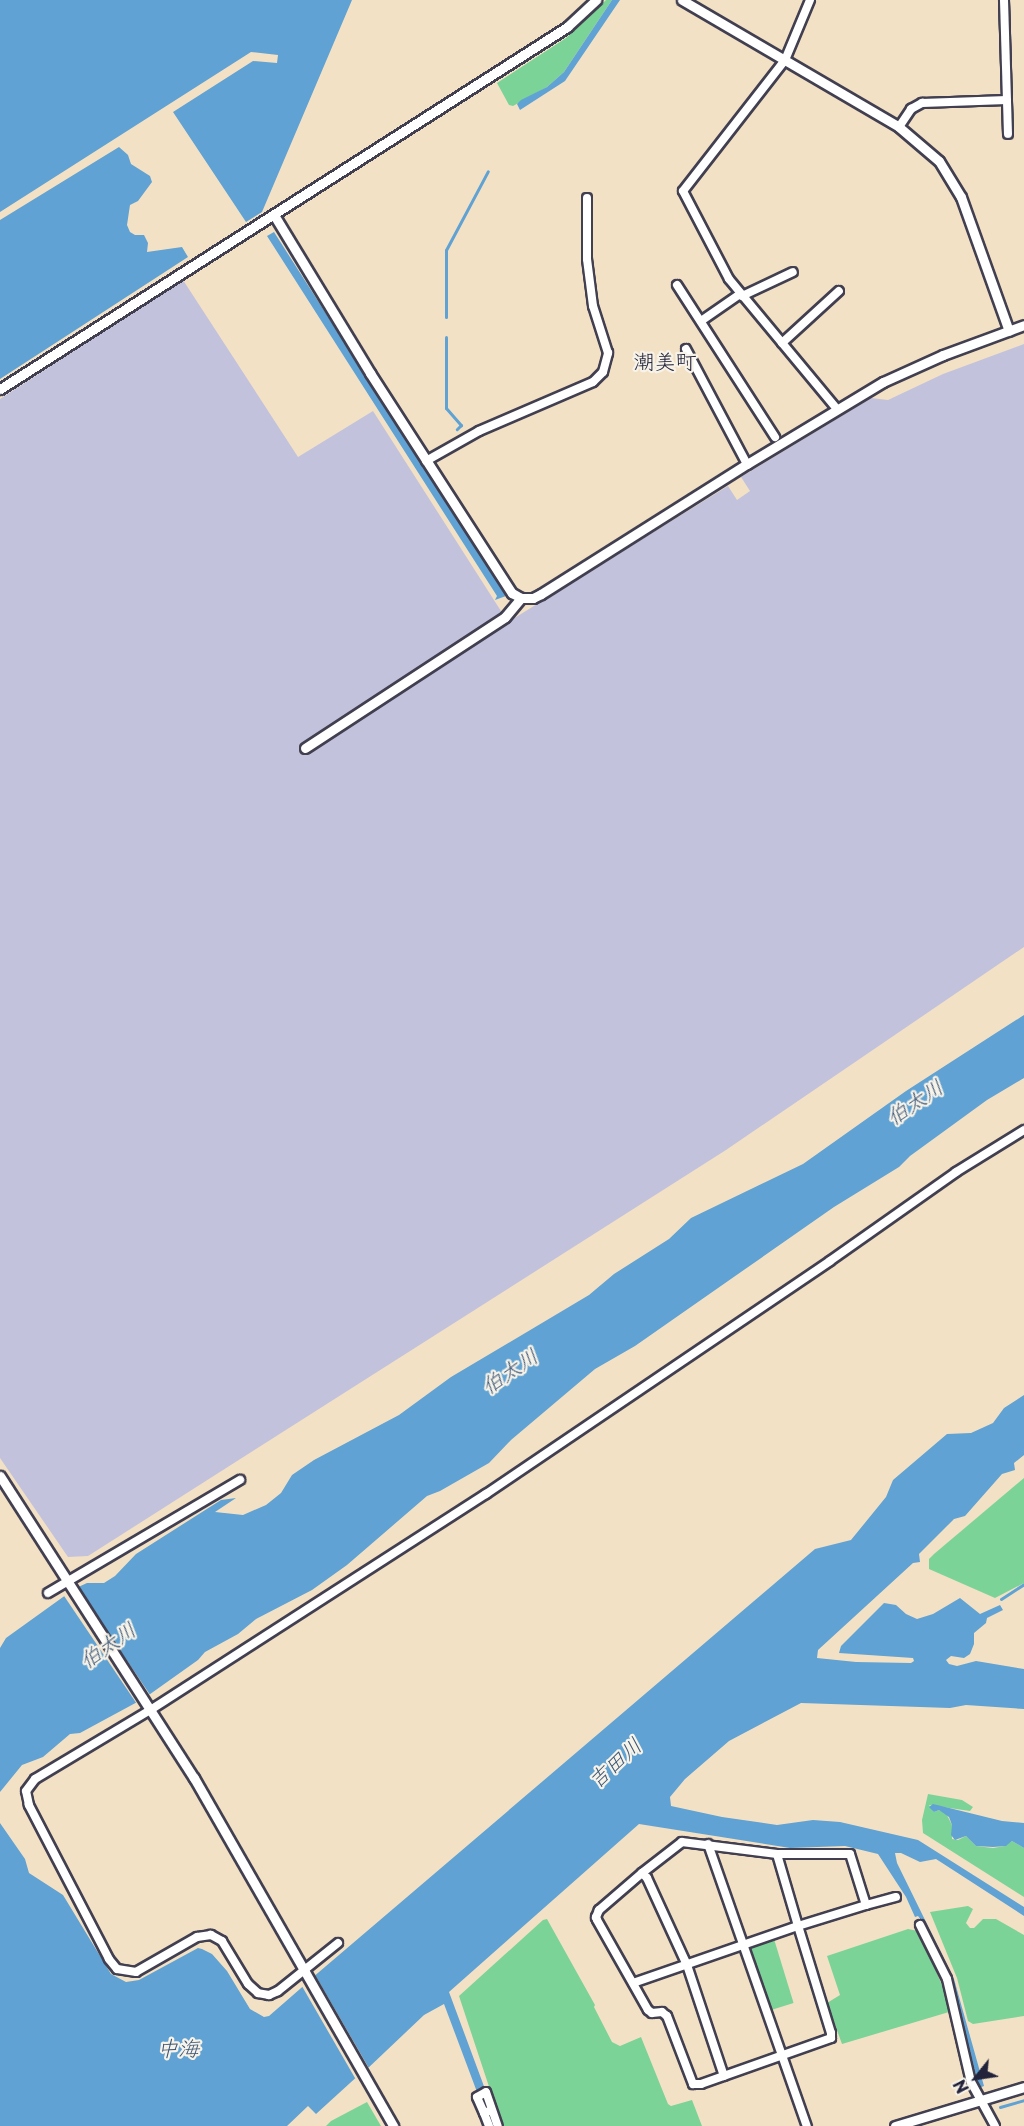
<!DOCTYPE html>
<html>
<head>
<meta charset="utf-8">
<style>
	body { margin:0 }
	#map { position:relative; width:1024px; height:2126px; overflow:hidden; background:#f3e1c6; font-family:"Playpen Sans","Klee One",sans-serif }
	div>[style] { position:absolute }
	.industrial>* { inset:0; background:#c2c2dc }
	.green>* { inset:0; background:#7cd397; transform-origin:0 0 }
	.water>* { inset:0; background:#5fa2d3 }
	.pier>* { inset:0; background:#f3e1c6; transform-origin:0 0 }
	.stream>* { height:3px; margin:-1.5px; padding:0 1.5px; transform-origin:1.5px; border-radius:1.5px; background:#5fa2d3 }
	.roads { filter:drop-shadow(2px 0 #413f50) drop-shadow(-2px 0 #413f50) drop-shadow(0 2px #413f50) drop-shadow(0 -2px #413f50) }
	.minor>* { height:8px; margin:-4px; padding:0 4px; transform-origin:4px; border-radius:4px; background:#fff }
	.tertiary>* { height:9px; margin:-4.5px; padding:0 4.5px; transform-origin:4.5px; border-radius:4.5px; background:#fff }
	span { translate:-50% -50%; white-space:nowrap; text-align:center; line-height:1.15; -webkit-text-stroke:4.5px #f7f3e8; paint-order:stroke }
	.neighbourhood-label { font-size:21px; color:#22223b }
	.water-label { font-size:21px; color:#3a5578; font-style:italic }
	.north { position:absolute; left:946px; top:2048px; width:60px; height:60px; -webkit-text-stroke:4px #f7f3e8; paint-order:stroke; rotate:240deg; font-size:16px; font-weight:700; line-height:24px; text-align:center; color:#22223b }
	.north::after { content:''; display:block; margin:auto; width:21px; height:27px; background:#22223b; clip-path:polygon(50% 0,100% 100%,50% 72%,0 100%) }
</style>
</head>
<body>
<div id="map">
	<div class="industrial">
		<div style="clip-path:polygon(183px 280px,298px 457px,373px 411px,508px 622px,728px 486px,737px 500px,750px 491px,741px 477px,871px 398px,888px 400px,943px 374px,1024px 344px,1024px 947px,726px 1150px,88px 1556px,68px 1557px,0 1458px,0 399px)"></div>
	</div>
	<div class="green">
		<div style="clip-path:polygon(606px 0,612px 0,564px 72px,547px 87px,513px 106px,509px 105px,497px 83px,566px 38px)"></div>
		<div style="clip-path:polygon(1024px 1478px,1024px 1583px,995px 1598px,929px 1569px,929px 1559px,934px 1554px)"></div>
		<div style="clip-path:polygon(928px 1794px,962px 1800px,973px 1807px,970px 1811px,929px 1805px,934px 1812px,939px 1810px,946px 1813px,952px 1825px,952px 1839px,958px 1840px,966px 1836px,976px 1846px,993px 1848px,1005px 1846px,1012px 1841px,1024px 1848px,1024px 1897px,923px 1833px,922px 1820px)"></div>
		<div style="clip-path:polygon(968px 1906px,973px 1909px,966px 1923px,970px 1928px,974px 1928px,983px 1919px,996px 1919px,1024px 1935px,1024px 2016px,973px 2024px,968px 2021px,957px 1978px,930px 1912px)"></div>
		<div style="clip-path:polygon(547px 1919px,595px 2005px,594px 2007px,612px 2042px,620px 2046px,641px 2037px,668px 2104px,671px 2106px,692px 2100px,702px 2126px,502px 2126px,459px 1996px,543px 1920px)"></div>
		<div style="clip-path:polygon(908px 1929px,918px 1931px,927px 1950px,947px 1997px,949px 2012px,842px 2044px,827px 2003px,840px 1995px,827px 1956px)"></div>
		<div style="left:774px;top:1939px;width:67px;height:25px;rotate:73deg"></div>
		<div style="clip-path:polygon(367px 2102px,381px 2126px,326px 2126px,331px 2121px)"></div>
	</div>
	<div class="water">
		<div style="clip-path:polygon(0 0,352px 0,262px 212px,246px 222px,173px 112px,253px 61px,277px 63px,278px 55px,251px 52px,0 212px)"></div>
		<div style="clip-path:polygon(612px 0,620px 0,565px 81px,520px 110px,517px 104px,521px 100px,547px 87px,564px 72px)"></div>
		<div style="clip-path:polygon(119px 147px,128px 155px,131px 164px,150px 176px,152px 182px,138px 201px,130px 205px,127px 225px,130px 232px,135px 235px,144px 235px,148px 243px,147px 252px,182px 247px,188px 257px,0 379px,0 220px)"></div>
		<div style="clip-path:polygon(274px 232px,506px 596px,495px 600px,497px 596px,267px 236px)"></div>
		<div style="clip-path:polygon(1024px 1015px,1024px 1078px,987px 1100px,910px 1156px,899px 1167px,834px 1207px,635px 1346px,595px 1369px,511px 1440px,489px 1463px,440px 1491px,427px 1496px,347px 1565px,312px 1590px,256px 1619px,238px 1634px,205px 1652px,198px 1660px,146px 1697px,74px 1589px,87px 1583px,104px 1583px,115px 1576px,136px 1554px,221px 1500px,236px 1498px,215px 1512px,243px 1515px,266px 1505px,281px 1493px,292px 1475px,314px 1460px,399px 1415px,451px 1377px,589px 1295px,614px 1274px,669px 1239px,691px 1218px,803px 1164px,906px 1091px)"></div>
		<div style="clip-path:polygon(1024px 1395px,1024px 1455px,1014px 1463px,1015px 1470px,1002px 1474px,965px 1516px,954px 1519px,919px 1554px,920px 1562px,913px 1563px,818px 1650px,817px 1658px,856px 1662px,911px 1663px,914px 1661px,913px 1658px,839px 1653px,841px 1646px,884px 1603px,896px 1605px,906px 1614px,917px 1619px,933px 1614px,960px 1598px,980px 1614px,1000px 1605px,1003px 1610px,987px 1618px,986px 1623px,974px 1633px,974px 1644px,970px 1654px,964px 1658px,951px 1656px,946px 1660px,949px 1664px,957px 1666px,976px 1661px,1024px 1669px,1024px 1709px,966px 1705px,950px 1708px,801px 1703px,729px 1741px,685px 1779px,670px 1797px,671px 1806px,722px 1817px,777px 1825px,813px 1820px,840px 1822px,918px 1840px,1024px 1907px,1024px 1916px,936px 1859px,920px 1862px,901px 1853px,895px 1853px,897px 1863px,954px 1979px,984px 2086px,979px 2088px,954px 1985px,925px 1925px,918px 1916px,915px 1917px,906px 1897px,878px 1854px,845px 1846px,790px 1848px,639px 1824px,449px 1992px,485px 2089px,477px 2092px,444px 2004px,424px 2015px,366px 2070px,312px 1978px,815px 1549px,851px 1540px,886px 1497px,893px 1480px,947px 1434px,971px 1433px,993px 1423px,1004px 1408px)"></div>
		<div style="clip-path:polygon(70px 1592px,141px 1700px,80px 1733px,70px 1734px,43px 1757px,22px 1765px,0 1792px,0 1648px,6px 1638px)"></div>
		<div style="clip-path:polygon(933px 1804px,1002px 1821px,1024px 1823px,1024px 1848px,1012px 1841px,1006px 1846px,993px 1847px,976px 1846px,966px 1836px,955px 1840px,951px 1835px,952px 1825px,949px 1817px,939px 1810px,934px 1812px,929px 1807px)"></div>
		<div style="clip-path:polygon(0 1823px,25px 1859px,29px 1873px,63px 1895px,111px 1974px,126px 1982px,139px 1980px,198px 1948px,202px 1949px,212px 1954px,227px 1971px,250px 2009px,264px 2017px,269px 2016px,308px 1982px,361px 2073px,316px 2114px,308px 2106px,287px 2126px,0 2126px)"></div>
	</div>
	<div class="pier">
		<div style="left:76px;top:1585px;width:136px;height:16px;rotate:56deg"></div>
		<div style="left:314px;top:1973px;width:112px;height:17px;rotate:60deg"></div>
	</div>
	<div class="stream">
		<div style="left:446px;top:317px;width:67px;rotate:-90deg"></div>
		<div style="left:446px;top:250px;width:89px;rotate:-62deg"></div>
		<div style="left:446px;top:337px;width:71px;rotate:90deg"></div>
		<div style="left:446px;top:408px;width:23px;rotate:49deg"></div>
		<div style="left:461px;top:425px;width:6px;rotate:135deg"></div>
		<div style="left:1001px;top:1599px;width:27px;rotate:-33deg"></div>
		<div style="left:483px;top:2097px;width:31px;rotate:71deg"></div>
		<div style="left:1000px;top:2107px;width:25px;rotate:-16deg"></div>
	</div>
	<div class="roads">
		<div class="minor">
			<div style="left:810px;top:0;width:65px;rotate:112.6deg"></div>
			<div style="left:785px;top:60px;width:166px;rotate:127.9deg"></div>
			<div style="left:683px;top:191px;width:99px;rotate:62.4deg"></div>
			<div style="left:729px;top:279px;width:169px;rotate:50.3deg"></div>
			<div style="left:1004px;top:0;width:134px;rotate:88.3deg"></div>
			<div style="left:899px;top:127px;width:22px;rotate:-56deg"></div>
			<div style="left:911px;top:109px;width:13px;rotate:-29deg"></div>
			<div style="left:922px;top:103px;width:85px;rotate:-2deg"></div>
			<div style="left:677px;top:285px;width:181px;rotate:57.2deg"></div>
			<div style="left:742px;top:296px;width:56px;rotate:-25.2deg"></div>
			<div style="left:701px;top:321px;width:47px;rotate:-34.7deg"></div>
			<div style="left:782px;top:343px;width:77px;rotate:-42.4deg"></div>
			<div style="left:686px;top:349px;width:130px;rotate:62.1deg"></div>
			<div style="left:426px;top:461px;width:61px;rotate:-29.5deg"></div>
			<div style="left:479px;top:431px;width:124px;rotate:-23.3deg"></div>
			<div style="left:593px;top:382px;width:14px;rotate:-45deg"></div>
			<div style="left:603px;top:372px;width:20px;rotate:-75deg"></div>
			<div style="left:608px;top:353px;width:49px;rotate:-107.7deg"></div>
			<div style="left:593px;top:306px;width:47px;rotate:-97.3deg"></div>
			<div style="left:587px;top:259px;width:61px;rotate:-90deg"></div>
			<div style="left:48px;top:1593px;width:223px;rotate:-30.5deg"></div>
			<div style="left:708px;top:1844px;width:299px;rotate:70.7deg"></div>
			<div style="left:642px;top:1873px;width:7px;rotate:45deg"></div>
			<div style="left:647px;top:1878px;width:96px;rotate:65.3deg"></div>
			<div style="left:687px;top:1965px;width:117px;rotate:71.6deg"></div>
			<div style="left:866px;top:1905px;width:31px;rotate:-15deg"></div>
			<div style="left:920px;top:1925px;width:60px;rotate:63.4deg"></div>
			<div style="left:947px;top:1979px;width:106px;rotate:76.9deg"></div>
			<div style="left:971px;top:2082px;width:50px;rotate:61.4deg"></div>
			<div style="left:338px;top:1943px;width:77px;rotate:141.3deg"></div>
			<div style="left:278px;top:1991px;width:10px;rotate:156deg"></div>
			<div style="left:269px;top:1995px;width:11px;rotate:-170deg"></div>
			<div style="left:258px;top:1993px;width:13px;rotate:-138deg"></div>
			<div style="left:248px;top:1984px;width:50px;rotate:-121.2deg"></div>
			<div style="left:222px;top:1941px;width:13px;rotate:-151deg"></div>
			<div style="left:211px;top:1935px;width:14px;rotate:172deg"></div>
			<div style="left:197px;top:1937px;width:70px;rotate:150.2deg"></div>
			<div style="left:136px;top:1972px;width:19px;rotate:-171deg"></div>
			<div style="left:117px;top:1969px;width:13px;rotate:-129deg"></div>
			<div style="left:109px;top:1959px;width:174px;rotate:-117.5deg"></div>
			<div style="left:29px;top:1805px;width:14px;rotate:-102deg"></div>
			<div style="left:26px;top:1791px;width:15px;rotate:-53deg"></div>
			<div style="left:35px;top:1779px;width:136px;rotate:-30.9deg"></div>
			<div style="left:152px;top:1709px;width:397px;rotate:-32.8deg"></div>
			<div style="left:486px;top:1494px;width:415px;rotate:-34.1deg"></div>
			<div style="left:830px;top:1261px;width:154px;rotate:-35.2deg"></div>
			<div style="left:956px;top:1172px;width:80px;rotate:-31.7deg"></div>
			<div style="left:633px;top:1983px;width:175px;rotate:-19.1deg"></div>
			<div style="left:798px;top:1926px;width:71px;rotate:-17.2deg"></div>
			<div style="left:866px;top:1905px;width:53px;rotate:-107.4deg"></div>
			<div style="left:850px;top:1854px;width:73px;rotate:180deg"></div>
			<div style="left:777px;top:1854px;width:96px;rotate:-172.8deg"></div>
			<div style="left:682px;top:1842px;width:51px;rotate:142.2deg"></div>
			<div style="left:642px;top:1873px;width:57px;rotate:139.3deg"></div>
			<div style="left:599px;top:1910px;width:8px;rotate:113deg"></div>
			<div style="left:596px;top:1917px;width:3px;rotate:72deg"></div>
			<div style="left:597px;top:1920px;width:103px;rotate:60.5deg"></div>
			<div style="left:648px;top:2010px;width:5px;rotate:37deg"></div>
			<div style="left:652px;top:2013px;width:10px;rotate:-6deg"></div>
			<div style="left:662px;top:2012px;width:6px;rotate:39deg"></div>
			<div style="left:667px;top:2016px;width:73px;rotate:69.1deg"></div>
			<div style="left:693px;top:2084px;width:8px"></div>
			<div style="left:701px;top:2084px;width:138px;rotate:-19.5deg"></div>
			<div style="left:831px;top:2038px;width:5px;rotate:-90deg"></div>
			<div style="left:831px;top:2033px;width:112px;rotate:-107.1deg"></div>
			<div style="left:798px;top:1926px;width:75px;rotate:-106.3deg"></div>
			<div style="left:484px;top:2113px;width:17px;rotate:-114deg"></div>
			<div style="left:477px;top:2097px;width:10px;rotate:-29deg"></div>
			<div style="left:486px;top:2092px;width:36px;rotate:71deg"></div>
			<div style="left:489px;top:2126px;width:14px;rotate:-111deg"></div>
			<div style="left:484px;top:2113px;width:5px;rotate:-22deg"></div>
		</div>
		<div class="tertiary">
			<div style="left:682px;top:0;width:251px;rotate:30.3deg"></div>
			<div style="left:899px;top:127px;width:52px;rotate:40.4deg"></div>
			<div style="left:939px;top:161px;width:42px;rotate:58.6deg"></div>
			<div style="left:961px;top:197px;width:142px;rotate:70.3deg"></div>
			<div style="left:274px;top:215px;width:185px;rotate:58.7deg"></div>
			<div style="left:370px;top:373px;width:262px;rotate:57.2deg"></div>
			<div style="left:512px;top:593px;width:10px;rotate:29deg"></div>
			<div style="left:521px;top:598px;width:12px"></div>
			<div style="left:533px;top:598px;width:9px;rotate:-27deg"></div>
			<div style="left:541px;top:594px;width:244px;rotate:-32.3deg"></div>
			<div style="left:747px;top:464px;width:159px;rotate:-31.1deg"></div>
			<div style="left:883px;top:382px;width:66px;rotate:-24.2deg"></div>
			<div style="left:943px;top:355px;width:86px;rotate:-20.3deg"></div>
			<div style="left:0;top:389px;width:673px;rotate:-32.56deg"></div>
			<div style="left:567px;top:27px;width:40px;rotate:-43deg"></div>
			<div style="left:305px;top:748px;width:239px;rotate:-33.2deg"></div>
			<div style="left:505px;top:617px;width:25px;rotate:-50deg"></div>
			<div style="left:0;top:1476px;width:359px;rotate:57.3deg"></div>
			<div style="left:194px;top:1778px;width:401px;rotate:60.2deg"></div>
			<div style="left:895px;top:2126px;width:135px;rotate:-16.8deg"></div>
		</div>
	</div>
	<div class="neighbourhood-label">
		<span style="left:665px;top:360px">潮美町</span>
	</div>
	<div class="water-label">
		<span style="left:914px;top:1101px;rotate:-34deg">伯太川</span>
		<span style="left:509px;top:1370px;rotate:-34deg">伯太川</span>
		<span style="left:107px;top:1644px;rotate:-35deg">伯太川</span>
		<span style="left:614px;top:1762px;rotate:-42deg">吉田川</span>
		<span style="left:178px;top:2047px">中海</span>
	</div>
	<div class="north">N</div>
</div>
</body>
</html>
